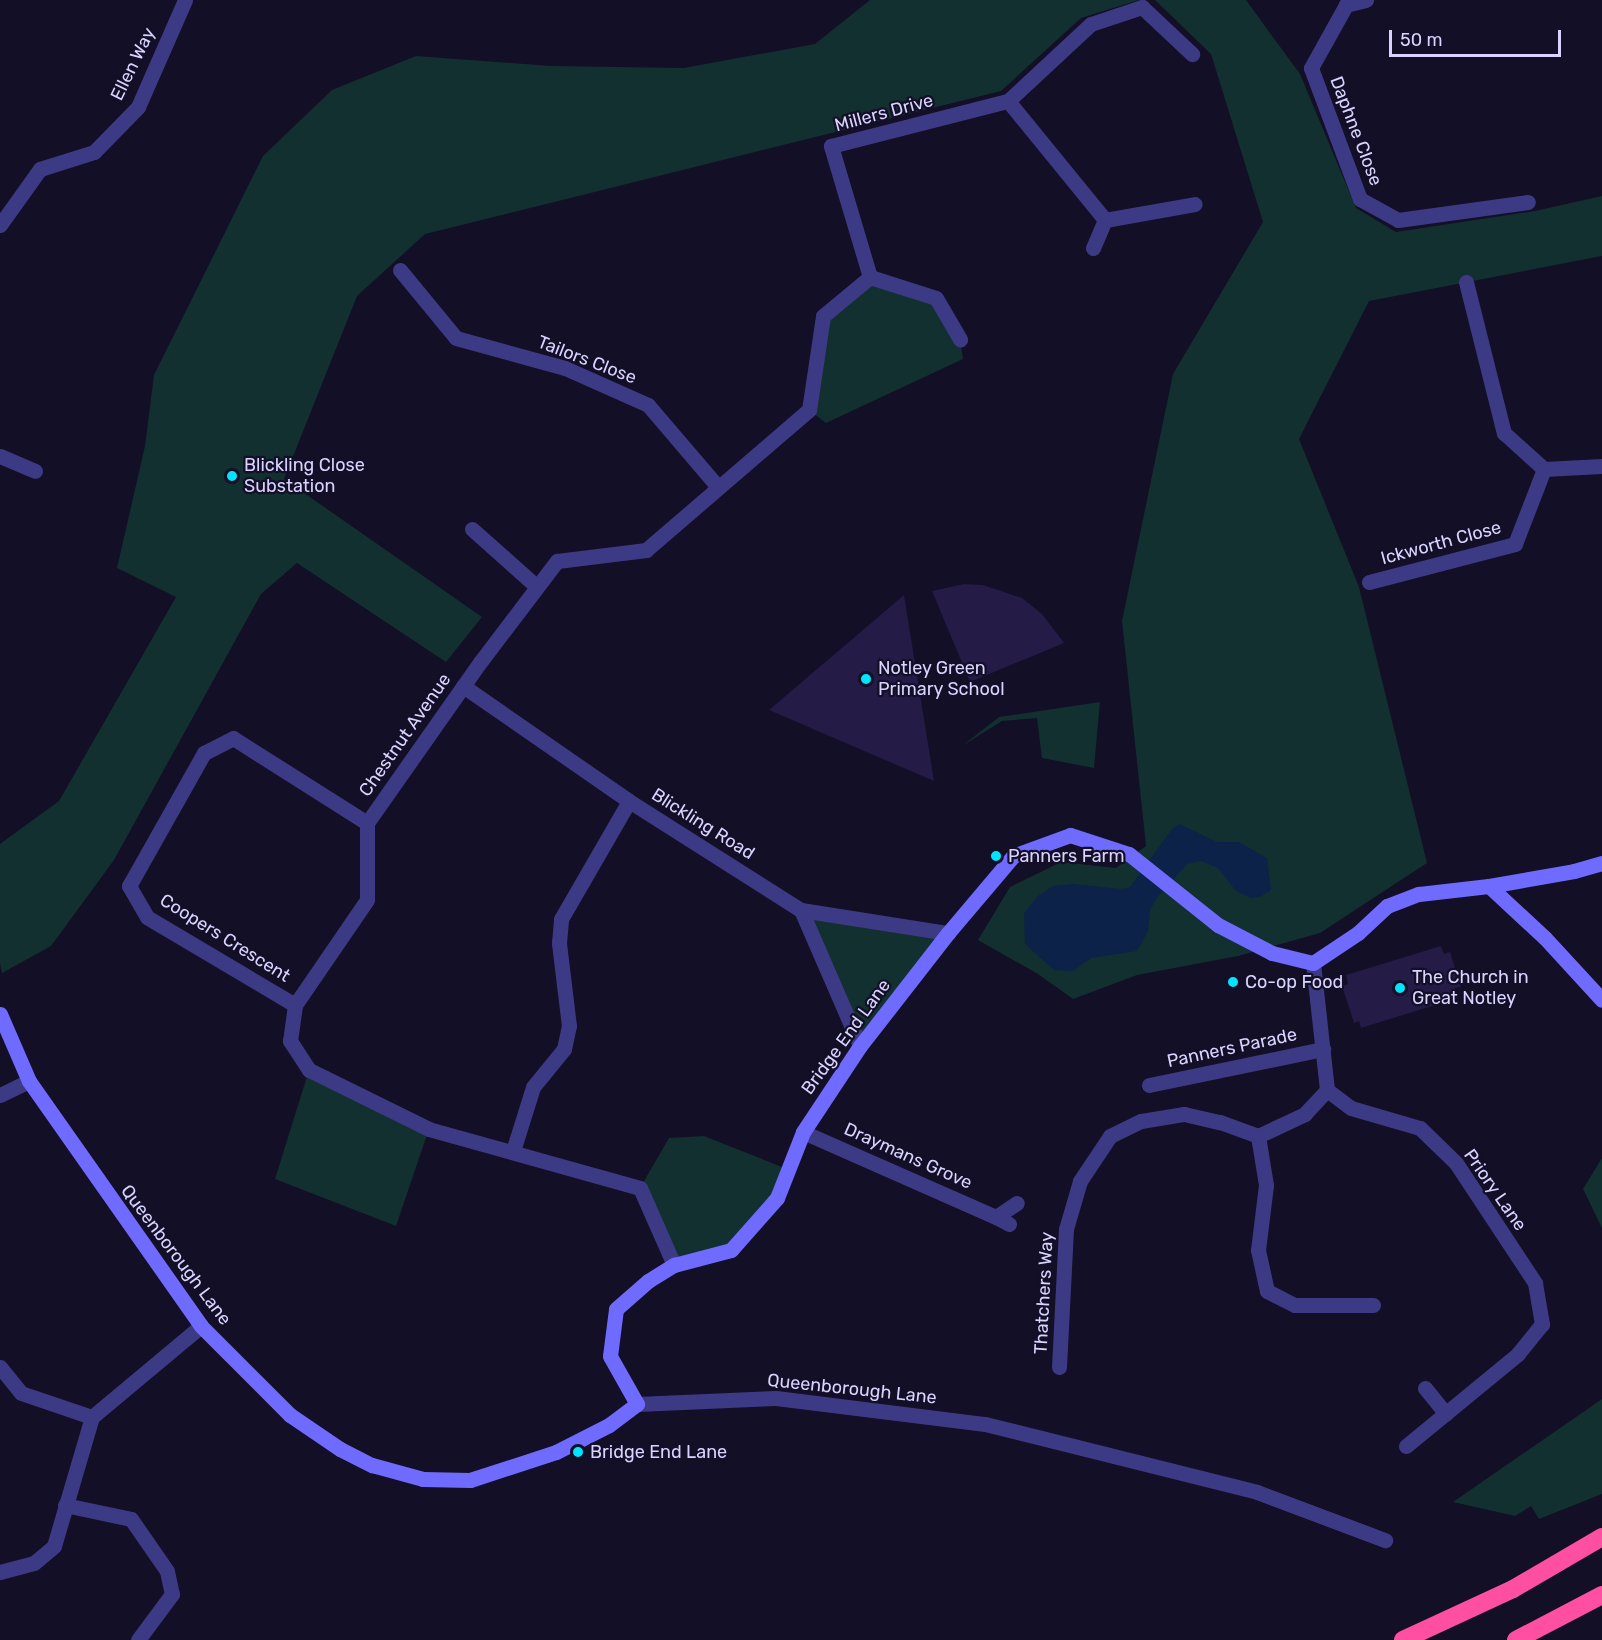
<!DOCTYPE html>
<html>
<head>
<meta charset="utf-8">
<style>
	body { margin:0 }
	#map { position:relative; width:1602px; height:1640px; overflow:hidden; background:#130f26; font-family:Rubik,sans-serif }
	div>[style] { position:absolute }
	.green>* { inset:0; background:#12302f }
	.water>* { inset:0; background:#0c2248 }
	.building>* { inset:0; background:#241b47 }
	.street>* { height:15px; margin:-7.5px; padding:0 7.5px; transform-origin:7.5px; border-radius:7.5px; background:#3d3a85 }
	.secondary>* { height:15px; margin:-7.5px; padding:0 7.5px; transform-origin:7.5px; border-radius:7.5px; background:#6f6bff }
	.highway>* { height:18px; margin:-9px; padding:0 9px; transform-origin:9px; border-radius:9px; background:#ff4fa3 }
	.dots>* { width:16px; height:16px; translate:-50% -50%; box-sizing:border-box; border:3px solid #130f26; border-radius:50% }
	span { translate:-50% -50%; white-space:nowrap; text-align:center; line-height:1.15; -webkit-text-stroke:4.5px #130f26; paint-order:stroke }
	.street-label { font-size:18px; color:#d9d4ff }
	.poi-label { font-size:18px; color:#d9d4ff }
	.left { translate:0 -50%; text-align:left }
	.scale { position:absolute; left:1389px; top:30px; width:172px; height:27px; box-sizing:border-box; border:3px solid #d9d4ff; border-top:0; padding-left:8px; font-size:18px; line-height:21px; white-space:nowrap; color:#d9d4ff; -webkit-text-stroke:4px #130f26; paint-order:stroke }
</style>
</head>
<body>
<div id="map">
	<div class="green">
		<div style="clip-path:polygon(870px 0,1139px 0,1081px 18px,1001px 91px,425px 234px,357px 296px,284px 479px,482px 617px,446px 662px,297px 563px,261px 594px,114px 860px,51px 946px,2px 973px,0 963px,0 844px,59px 801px,176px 597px,117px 568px,145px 446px,154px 375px,263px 156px,332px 90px,416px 56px,551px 66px,684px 68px,815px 44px)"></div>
		<div style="clip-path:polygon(1155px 0,1246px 0,1300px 74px,1356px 208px,1396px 232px,1535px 211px,1602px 196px,1602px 256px,1369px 301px,1299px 439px,1359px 587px,1427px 863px,1320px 933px,1238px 956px,1137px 975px,1073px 999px,1038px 974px,978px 940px,1010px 887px,1061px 862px,1116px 868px,1146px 846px,1122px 621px,1173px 374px,1263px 222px,1211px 54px)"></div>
		<div style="clip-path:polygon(870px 277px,936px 298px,960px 339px,963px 359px,826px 423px,809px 410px,823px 316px)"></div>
		<div style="clip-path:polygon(1100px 702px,1094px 768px,1042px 758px,1037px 718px,1002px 721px,962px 746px,999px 717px)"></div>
		<div style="clip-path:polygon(801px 910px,948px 933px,860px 1046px)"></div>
		<div style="clip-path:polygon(309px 1070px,429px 1129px,396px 1226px,275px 1179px)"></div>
		<div style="clip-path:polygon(704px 1136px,787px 1169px,777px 1198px,731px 1250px,674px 1265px,640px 1188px,669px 1138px)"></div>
		<div style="clip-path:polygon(1602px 1158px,1602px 1228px,1583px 1189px)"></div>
		<div style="clip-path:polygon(1602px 1399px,1602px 1494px,1539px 1519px,1531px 1506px,1515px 1516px,1453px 1502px)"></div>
	</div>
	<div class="water">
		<div style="clip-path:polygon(1180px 824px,1217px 842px,1239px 842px,1267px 858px,1271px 890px,1260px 897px,1251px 898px,1236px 891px,1218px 868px,1201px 861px,1187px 864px,1157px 898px,1150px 910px,1148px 931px,1137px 951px,1091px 958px,1073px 971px,1054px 970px,1025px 944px,1024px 913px,1038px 896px,1053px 886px,1073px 884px,1121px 889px,1130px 887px,1172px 829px)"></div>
	</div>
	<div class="building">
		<div style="clip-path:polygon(964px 584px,983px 585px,1022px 598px,1042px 614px,1064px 643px,970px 682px,932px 591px)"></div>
		<div style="clip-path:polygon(904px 595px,934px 781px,769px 710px)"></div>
		<div style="clip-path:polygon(1441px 946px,1444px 954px,1450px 952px,1461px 987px,1455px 988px,1458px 998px,1361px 1028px,1359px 1021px,1354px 1023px,1342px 986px,1348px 984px,1346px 975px)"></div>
	</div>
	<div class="street">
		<div style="left:1366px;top:0;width:21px;rotate:166deg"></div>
		<div style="left:1346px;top:5px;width:72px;rotate:119.1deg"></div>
		<div style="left:1311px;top:68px;width:140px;rotate:69.5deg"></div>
		<div style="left:1360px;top:199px;width:43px;rotate:28.9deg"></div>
		<div style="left:1398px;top:220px;width:131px;rotate:-7.9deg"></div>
		<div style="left:1008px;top:101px;width:154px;rotate:50.8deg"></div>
		<div style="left:1105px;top:220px;width:91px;rotate:-10.1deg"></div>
		<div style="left:0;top:225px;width:69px;rotate:-54.5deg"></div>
		<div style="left:40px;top:169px;width:57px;rotate:-17.5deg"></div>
		<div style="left:94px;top:152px;width:63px;rotate:-45.6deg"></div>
		<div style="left:138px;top:107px;width:117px;rotate:-66.3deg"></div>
		<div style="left:1093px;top:248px;width:30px;rotate:-67deg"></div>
		<div style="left:400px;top:270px;width:88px;rotate:50.5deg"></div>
		<div style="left:456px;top:338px;width:113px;rotate:15.4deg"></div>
		<div style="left:565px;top:368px;width:91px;rotate:24deg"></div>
		<div style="left:648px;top:405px;width:108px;rotate:49.5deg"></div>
		<div style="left:870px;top:277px;width:137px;rotate:-106.6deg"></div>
		<div style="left:831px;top:146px;width:183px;rotate:-14.3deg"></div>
		<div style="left:1008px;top:101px;width:113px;rotate:-42.9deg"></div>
		<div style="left:1091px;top:24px;width:54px;rotate:-18.4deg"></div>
		<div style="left:1142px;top:7px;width:69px;rotate:43.2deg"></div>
		<div style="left:1466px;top:282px;width:156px;rotate:75.9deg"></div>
		<div style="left:1504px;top:433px;width:54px;rotate:42deg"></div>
		<div style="left:1544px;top:469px;width:58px;rotate:-3deg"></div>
		<div style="left:0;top:456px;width:38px;rotate:23deg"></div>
		<div style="left:472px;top:529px;width:87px;rotate:41.7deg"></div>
		<div style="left:1369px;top:582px;width:151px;rotate:-14.6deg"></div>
		<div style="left:1515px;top:544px;width:80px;rotate:-68.9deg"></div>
		<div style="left:463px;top:686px;width:202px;rotate:34.7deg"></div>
		<div style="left:629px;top:801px;width:204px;rotate:32.4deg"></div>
		<div style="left:801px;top:910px;width:149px;rotate:8.9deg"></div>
		<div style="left:801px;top:910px;width:148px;rotate:66.5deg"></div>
		<div style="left:1313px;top:963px;width:128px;rotate:83.7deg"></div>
		<div style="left:1327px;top:1090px;width:30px;rotate:37deg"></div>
		<div style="left:1351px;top:1108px;width:72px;rotate:16.2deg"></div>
		<div style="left:1420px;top:1128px;width:50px;rotate:44.2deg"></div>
		<div style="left:1456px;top:1163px;width:144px;rotate:56.6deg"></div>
		<div style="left:1535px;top:1283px;width:42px;rotate:80.3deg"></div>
		<div style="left:1542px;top:1324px;width:38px;rotate:129deg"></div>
		<div style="left:1518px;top:1354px;width:145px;rotate:140.6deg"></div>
		<div style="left:295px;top:1005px;width:172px;rotate:-149.3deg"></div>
		<div style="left:147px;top:917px;width:36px;rotate:-120deg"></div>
		<div style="left:129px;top:886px;width:153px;rotate:-60.6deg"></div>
		<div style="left:204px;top:753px;width:33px;rotate:-27deg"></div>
		<div style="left:233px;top:738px;width:159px;rotate:32.4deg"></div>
		<div style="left:1149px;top:1085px;width:178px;rotate:-11.7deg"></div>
		<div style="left:1327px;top:1090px;width:33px;rotate:133deg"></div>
		<div style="left:1305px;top:1114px;width:52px;rotate:154.9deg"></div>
		<div style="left:1258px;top:1136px;width:50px;rotate:80.7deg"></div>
		<div style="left:1266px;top:1185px;width:65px;rotate:97deg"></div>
		<div style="left:1258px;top:1250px;width:42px;rotate:77.6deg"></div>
		<div style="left:1267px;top:1291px;width:31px;rotate:27deg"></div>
		<div style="left:1295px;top:1305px;width:78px"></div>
		<div style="left:0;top:1095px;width:32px;rotate:-26deg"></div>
		<div style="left:803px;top:1132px;width:211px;rotate:23.8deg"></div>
		<div style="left:513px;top:1151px;width:67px;rotate:-72.6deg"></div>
		<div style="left:533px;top:1087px;width:49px;rotate:-50.8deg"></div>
		<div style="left:564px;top:1049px;width:24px;rotate:-78deg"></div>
		<div style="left:569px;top:1026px;width:84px;rotate:-96.9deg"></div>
		<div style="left:559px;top:943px;width:24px;rotate:-85deg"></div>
		<div style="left:561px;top:919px;width:136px;rotate:-60deg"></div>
		<div style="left:1009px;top:1224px;width:15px;rotate:-152deg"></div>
		<div style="left:996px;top:1217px;width:25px;rotate:-34deg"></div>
		<div style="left:674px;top:1265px;width:84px;rotate:-113.8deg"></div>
		<div style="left:640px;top:1188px;width:219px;rotate:-164.4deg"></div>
		<div style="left:429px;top:1129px;width:134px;rotate:-153.8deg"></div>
		<div style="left:309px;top:1070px;width:35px;rotate:-123deg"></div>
		<div style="left:290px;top:1041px;width:36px;rotate:-82deg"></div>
		<div style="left:295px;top:1005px;width:127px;rotate:-55.6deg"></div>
		<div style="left:367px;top:900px;width:77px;rotate:-90deg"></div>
		<div style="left:367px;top:823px;width:198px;rotate:-54.9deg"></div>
		<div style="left:481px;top:661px;width:126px;rotate:-52.8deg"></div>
		<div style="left:557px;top:561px;width:90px;rotate:-7deg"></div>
		<div style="left:646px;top:550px;width:215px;rotate:-40.7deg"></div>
		<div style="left:809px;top:410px;width:95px;rotate:-81.5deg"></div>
		<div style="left:823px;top:316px;width:61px;rotate:-39.7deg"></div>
		<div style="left:870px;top:277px;width:69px;rotate:17.7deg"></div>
		<div style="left:936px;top:298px;width:48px;rotate:59.7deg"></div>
		<div style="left:0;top:1367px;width:33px;rotate:51deg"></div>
		<div style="left:21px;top:1393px;width:75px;rotate:18.7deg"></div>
		<div style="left:1059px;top:1367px;width:138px;rotate:-87.1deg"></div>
		<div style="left:1066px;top:1229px;width:50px;rotate:-73.7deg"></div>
		<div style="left:1080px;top:1181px;width:54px;rotate:-56.3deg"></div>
		<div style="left:1110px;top:1136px;width:34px;rotate:-26deg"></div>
		<div style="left:1141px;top:1121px;width:44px;rotate:-9.2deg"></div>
		<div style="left:1184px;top:1114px;width:37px;rotate:13deg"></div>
		<div style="left:1220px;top:1122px;width:40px;rotate:20.2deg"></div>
		<div style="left:1425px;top:1388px;width:33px;rotate:51deg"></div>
		<div style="left:637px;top:1404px;width:139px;rotate:-2.5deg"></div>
		<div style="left:776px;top:1398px;width:211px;rotate:7.1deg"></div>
		<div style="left:985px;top:1424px;width:280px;rotate:14deg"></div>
		<div style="left:1257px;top:1492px;width:137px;rotate:20.6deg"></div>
		<div style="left:65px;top:1505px;width:67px;rotate:12deg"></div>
		<div style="left:131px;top:1519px;width:63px;rotate:55.3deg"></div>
		<div style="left:167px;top:1571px;width:24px;rotate:78deg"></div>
		<div style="left:172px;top:1594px;width:57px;rotate:126.5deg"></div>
		<div style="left:0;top:1572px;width:35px;rotate:-15deg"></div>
		<div style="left:34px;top:1563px;width:26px;rotate:-40deg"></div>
		<div style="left:54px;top:1546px;width:134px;rotate:-73.6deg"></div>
		<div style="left:92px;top:1417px;width:142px;rotate:-39.9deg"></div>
	</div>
	<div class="secondary">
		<div style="left:1489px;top:886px;width:76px;rotate:42.9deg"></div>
		<div style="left:1545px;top:938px;width:84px;rotate:47.4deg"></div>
		<div style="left:0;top:1014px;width:73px;rotate:66.6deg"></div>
		<div style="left:29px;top:1081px;width:299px;rotate:54.9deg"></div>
		<div style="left:201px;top:1326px;width:126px;rotate:45deg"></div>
		<div style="left:290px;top:1415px;width:60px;rotate:34.2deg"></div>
		<div style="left:340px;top:1449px;width:36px;rotate:27deg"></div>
		<div style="left:372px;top:1465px;width:53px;rotate:15.4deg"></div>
		<div style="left:423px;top:1479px;width:47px;rotate:1.2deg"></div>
		<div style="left:470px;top:1480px;width:90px;rotate:-18deg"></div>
		<div style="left:556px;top:1452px;width:59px;rotate:-27deg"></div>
		<div style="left:609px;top:1425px;width:35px;rotate:-37deg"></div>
		<div style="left:637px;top:1404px;width:55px;rotate:-119.4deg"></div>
		<div style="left:610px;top:1356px;width:47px;rotate:-82.7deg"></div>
		<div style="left:616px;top:1309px;width:43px;rotate:-41.2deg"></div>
		<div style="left:648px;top:1281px;width:31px;rotate:-32deg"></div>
		<div style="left:674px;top:1265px;width:59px;rotate:-14.7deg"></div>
		<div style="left:731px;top:1250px;width:69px;rotate:-48.5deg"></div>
		<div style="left:777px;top:1198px;width:71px;rotate:-68.5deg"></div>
		<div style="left:803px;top:1132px;width:103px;rotate:-56.5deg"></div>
		<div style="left:860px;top:1046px;width:143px;rotate:-52.1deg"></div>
		<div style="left:948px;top:933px;width:101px;rotate:-49.8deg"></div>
		<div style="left:1013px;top:856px;width:61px;rotate:-20.2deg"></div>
		<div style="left:1070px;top:835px;width:62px;rotate:17.9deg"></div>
		<div style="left:1129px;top:854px;width:114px;rotate:38.6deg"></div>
		<div style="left:1218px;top:925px;width:61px;rotate:27.4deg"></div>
		<div style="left:1272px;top:953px;width:42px;rotate:13.7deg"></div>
		<div style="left:1313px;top:963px;width:54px;rotate:-33.7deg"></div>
		<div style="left:1358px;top:933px;width:40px;rotate:-43deg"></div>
		<div style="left:1387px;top:906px;width:34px;rotate:-21deg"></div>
		<div style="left:1419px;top:894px;width:70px;rotate:-6.5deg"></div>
		<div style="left:1489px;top:886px;width:86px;rotate:-10deg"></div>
		<div style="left:1574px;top:871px;width:29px;rotate:-16deg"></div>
	</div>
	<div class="highway">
		<div style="left:1403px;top:1640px;width:121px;rotate:-24.9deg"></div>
		<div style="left:1513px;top:1589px;width:103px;rotate:-30.3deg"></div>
		<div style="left:1516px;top:1640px;width:97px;rotate:-27.6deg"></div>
	</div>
	<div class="dots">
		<div style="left:232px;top:476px;background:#00e5ff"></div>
		<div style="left:866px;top:679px;background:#00e5ff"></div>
		<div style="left:996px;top:856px;background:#00e5ff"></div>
		<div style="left:1233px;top:982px;background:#00e5ff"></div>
		<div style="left:1400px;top:988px;background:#00e5ff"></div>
		<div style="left:578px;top:1452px;background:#00e5ff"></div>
	</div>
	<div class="street-label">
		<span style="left:133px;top:64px;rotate:-64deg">Ellen Way</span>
		<span style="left:884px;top:113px;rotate:-15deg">Millers Drive</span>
		<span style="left:1356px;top:131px;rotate:69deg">Daphne Close</span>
		<span style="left:587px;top:360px;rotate:21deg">Tailors Close</span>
		<span style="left:1441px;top:543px;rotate:-15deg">Ickworth Close</span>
		<span style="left:405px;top:735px;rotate:-55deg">Chestnut Avenue</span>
		<span style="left:703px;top:824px;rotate:32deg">Blickling Road</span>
		<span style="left:225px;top:938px;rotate:32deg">Coopers Crescent</span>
		<span style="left:846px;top:1037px;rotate:-54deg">Bridge End Lane</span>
		<span style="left:1232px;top:1048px;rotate:-12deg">Panners Parade</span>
		<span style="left:908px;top:1156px;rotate:24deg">Draymans Grove</span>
		<span style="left:1495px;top:1190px;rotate:55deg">Priory Lane</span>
		<span style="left:176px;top:1255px;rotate:53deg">Queenborough Lane</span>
		<span style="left:1044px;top:1293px;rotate:-87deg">Thatchers Way</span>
		<span style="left:852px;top:1389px;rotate:6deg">Queenborough Lane</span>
	</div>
	<div class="poi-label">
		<span class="left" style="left:244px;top:476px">Blickling Close<br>Substation</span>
		<span class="left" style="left:878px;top:679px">Notley Green<br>Primary School</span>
		<span class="left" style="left:1008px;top:856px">Panners Farm</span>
		<span class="left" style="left:1412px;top:988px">The Church in<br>Great Notley</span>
		<span class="left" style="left:1245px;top:982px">Co-op Food</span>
		<span class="left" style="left:590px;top:1452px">Bridge End Lane</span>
	</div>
	<div class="scale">50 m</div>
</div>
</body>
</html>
